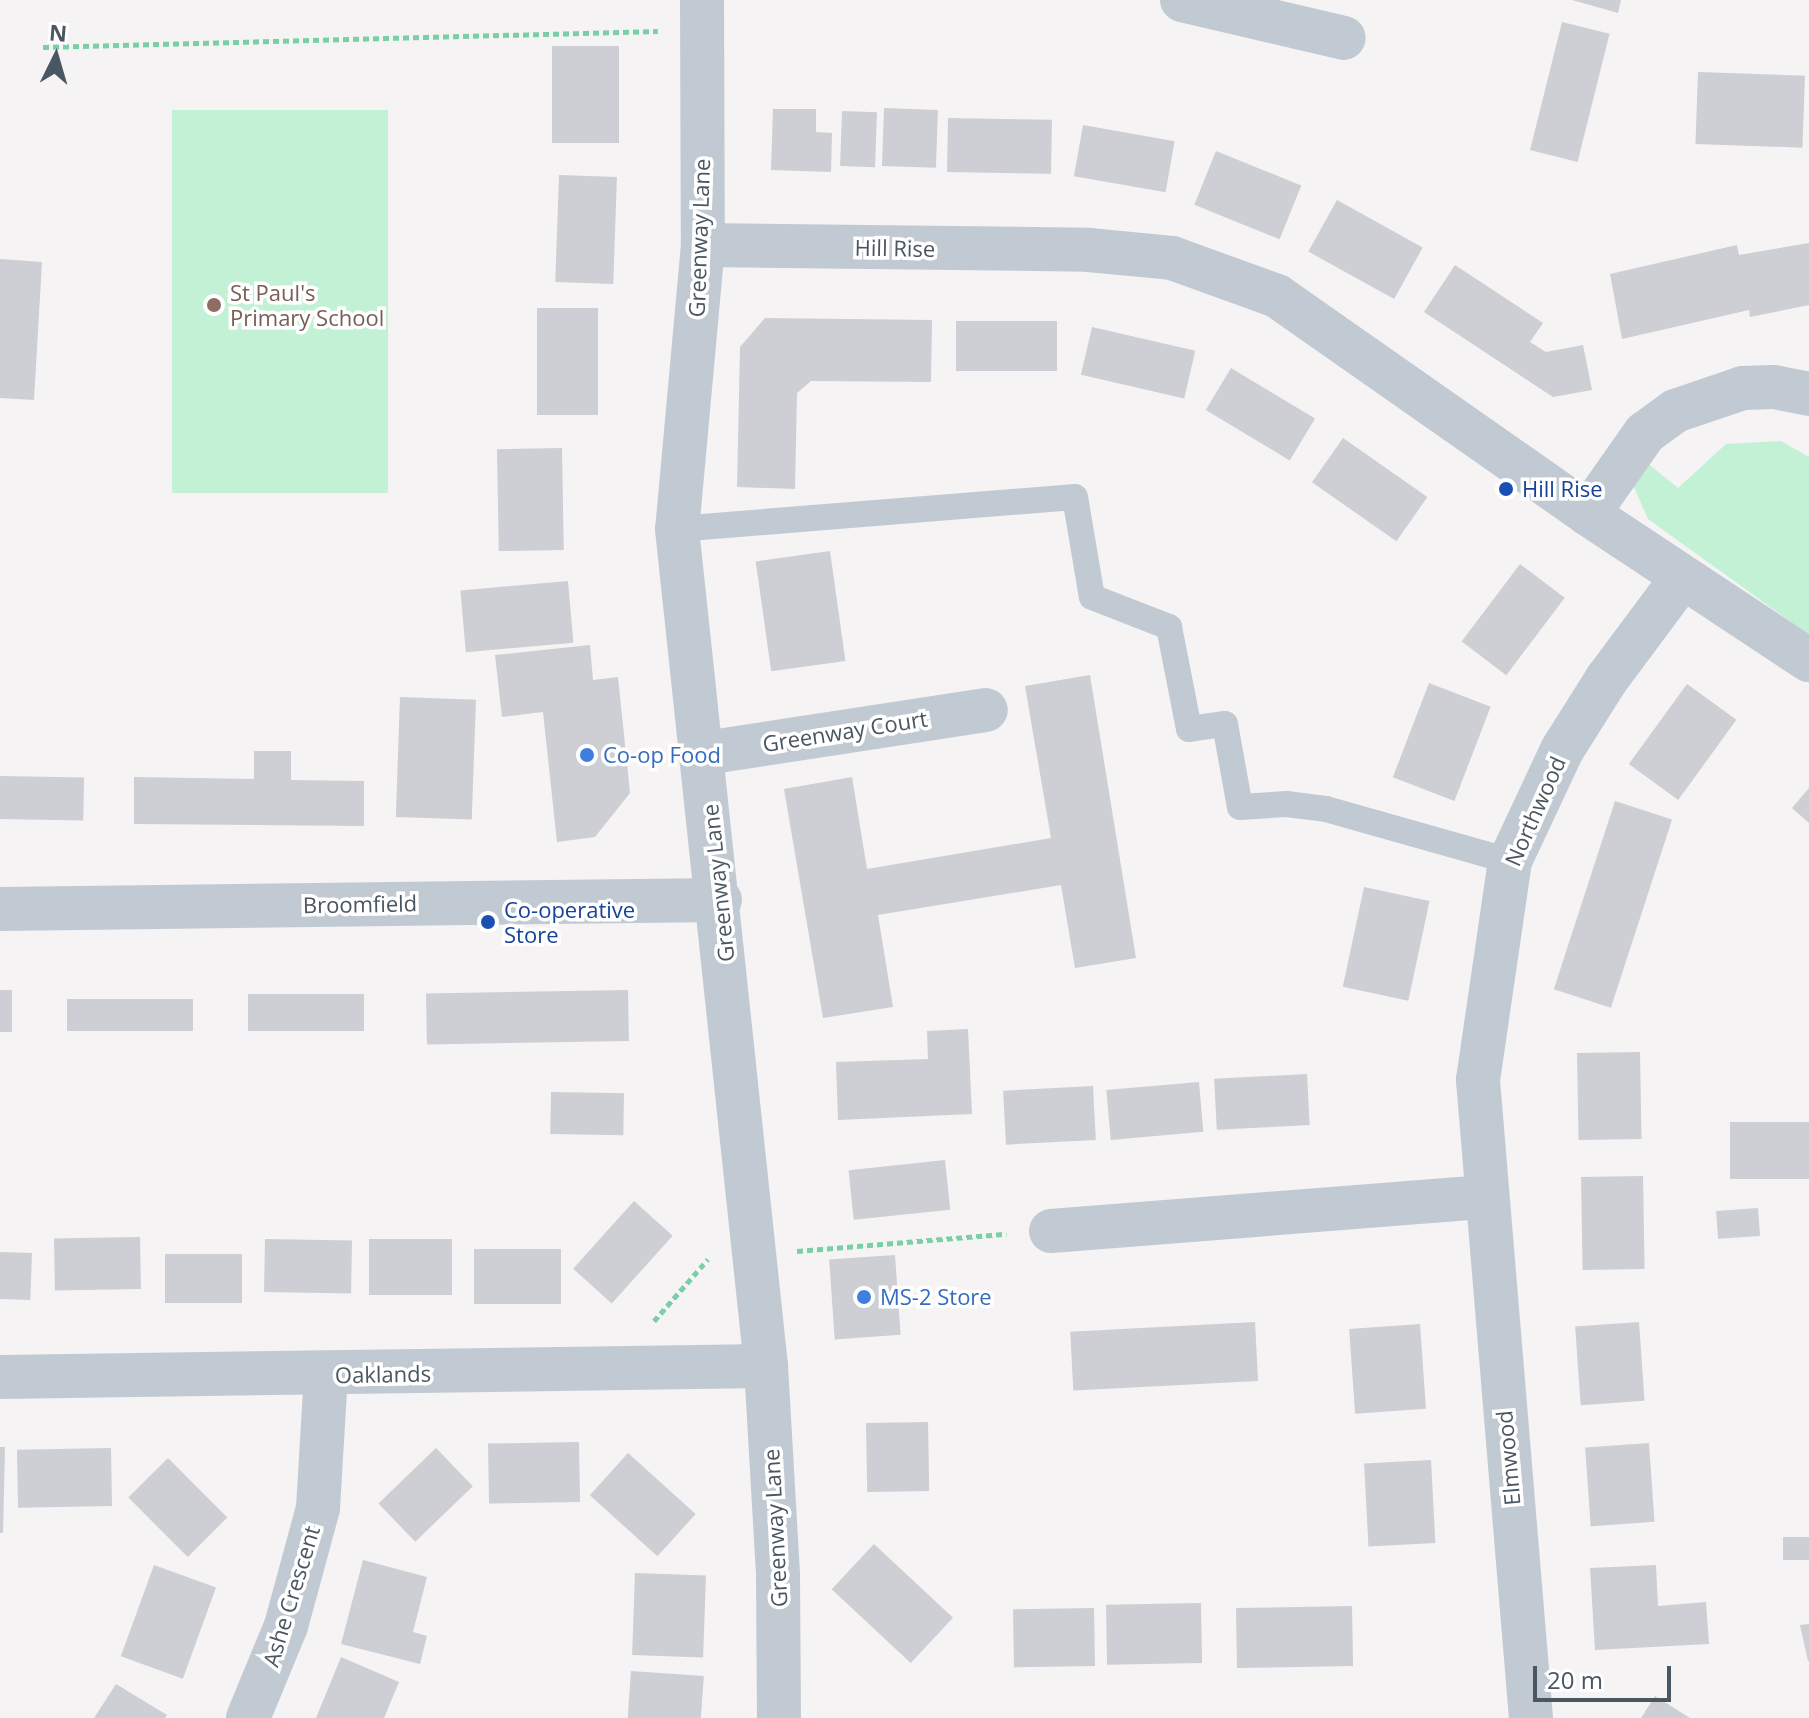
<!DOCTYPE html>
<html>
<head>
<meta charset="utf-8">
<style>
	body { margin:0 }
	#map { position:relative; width:1809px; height:1718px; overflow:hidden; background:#f5f3f3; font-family:"Open Sans",sans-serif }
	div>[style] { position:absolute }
	.green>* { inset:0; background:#c3f1d5; transform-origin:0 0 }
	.building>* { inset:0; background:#cdcfd5; transform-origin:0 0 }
	.path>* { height:5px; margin-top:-2.5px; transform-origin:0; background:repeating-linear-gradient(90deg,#7ad0a6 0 6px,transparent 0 10px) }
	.lane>* { height:26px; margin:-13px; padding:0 13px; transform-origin:13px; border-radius:13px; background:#c1cad2 }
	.street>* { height:44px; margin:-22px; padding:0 22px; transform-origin:22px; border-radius:22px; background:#c1cad2 }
	.dots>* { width:22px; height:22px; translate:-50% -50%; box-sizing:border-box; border:4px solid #fff; border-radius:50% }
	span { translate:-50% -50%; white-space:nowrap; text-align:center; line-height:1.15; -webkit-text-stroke:7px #fff; paint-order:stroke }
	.street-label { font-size:22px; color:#4a5661 }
	.education-label { font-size:22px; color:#785e54 }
	.left { translate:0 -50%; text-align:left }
	.transit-label { font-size:22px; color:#164399 }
	.shop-label { font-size:22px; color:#366cbe }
	.north { position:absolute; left:16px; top:16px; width:80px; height:80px; -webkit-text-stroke:6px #fff; paint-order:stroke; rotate:5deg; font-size:22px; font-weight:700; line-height:32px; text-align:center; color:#4a5661 }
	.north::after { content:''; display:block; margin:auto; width:28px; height:36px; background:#4a5661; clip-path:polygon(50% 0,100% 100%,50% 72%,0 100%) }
	.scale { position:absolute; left:1533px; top:1666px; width:138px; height:36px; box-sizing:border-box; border:4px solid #4a5661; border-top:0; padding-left:10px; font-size:24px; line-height:28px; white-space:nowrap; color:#4a5661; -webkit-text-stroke:6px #fff; paint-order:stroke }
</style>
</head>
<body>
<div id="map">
	<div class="green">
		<div style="left:172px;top:110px;width:216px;height:383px"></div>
		<div style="clip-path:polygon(1781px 441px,1809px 457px,1809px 635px,1648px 519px,1633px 485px,1646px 462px,1678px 488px,1726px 444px)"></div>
	</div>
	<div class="building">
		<div style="clip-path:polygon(1572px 0,1621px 0,1618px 13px)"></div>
		<div style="left:1562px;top:22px;width:49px;height:132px;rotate:14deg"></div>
		<div style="left:552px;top:46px;width:67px;height:97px"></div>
		<div style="left:1698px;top:72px;width:107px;height:72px;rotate:2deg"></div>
		<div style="left:884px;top:108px;width:54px;height:58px;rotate:2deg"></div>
		<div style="clip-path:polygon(773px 109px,816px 109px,816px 132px,832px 133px,831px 172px,771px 170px)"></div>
		<div style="left:842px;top:111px;width:35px;height:55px;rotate:2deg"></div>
		<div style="left:948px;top:118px;width:104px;height:54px;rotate:1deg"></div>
		<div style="left:1083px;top:125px;width:93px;height:52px;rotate:10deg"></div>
		<div style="left:1216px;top:151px;width:92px;height:58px;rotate:22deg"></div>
		<div style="left:559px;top:175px;width:58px;height:107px;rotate:2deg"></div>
		<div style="left:1337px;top:200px;width:98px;height:59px;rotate:29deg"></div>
		<div style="clip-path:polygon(1809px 243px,1809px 305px,1750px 317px,1749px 310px,1622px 339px,1610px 274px,1737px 245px,1739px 255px)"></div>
		<div style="clip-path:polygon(0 259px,42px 262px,34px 400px,0 398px)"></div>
		<div style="clip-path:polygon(1455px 265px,1543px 323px,1530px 342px,1546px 352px,1583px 345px,1592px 390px,1553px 397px,1424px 312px)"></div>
		<div style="left:537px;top:308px;width:61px;height:107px"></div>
		<div style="clip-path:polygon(765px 318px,932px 320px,931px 382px,811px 381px,797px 393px,795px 489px,737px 487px,740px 347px)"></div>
		<div style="left:956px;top:321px;width:101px;height:50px"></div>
		<div style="left:1092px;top:327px;width:106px;height:49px;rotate:13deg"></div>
		<div style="left:1231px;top:368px;width:98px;height:49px;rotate:31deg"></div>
		<div style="left:1343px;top:438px;width:103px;height:54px;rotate:35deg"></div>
		<div style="left:562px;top:448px;width:102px;height:65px;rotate:89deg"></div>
		<div style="left:830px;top:551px;width:111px;height:75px;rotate:82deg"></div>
		<div style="left:1520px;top:564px;width:56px;height:97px;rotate:37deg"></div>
		<div style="left:568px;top:581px;width:62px;height:108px;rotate:85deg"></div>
		<div style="clip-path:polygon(590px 645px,593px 680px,618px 677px,630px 793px,595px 837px,557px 842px,543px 712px,502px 717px,495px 655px)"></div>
		<div style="clip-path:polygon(1090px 675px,1136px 958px,1075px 968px,1061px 885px,878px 915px,893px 1007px,823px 1018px,784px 789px,852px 777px,867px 869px,1051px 838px,1025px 686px)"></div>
		<div style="left:1429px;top:683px;width:66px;height:101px;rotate:21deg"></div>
		<div style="left:1687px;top:684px;width:61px;height:99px;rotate:36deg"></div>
		<div style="left:400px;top:697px;width:76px;height:120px;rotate:2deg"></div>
		<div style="clip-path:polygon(254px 751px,291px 751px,291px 780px,364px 781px,364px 826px,134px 824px,134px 777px,254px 779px)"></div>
		<div style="left:0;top:776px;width:84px;height:43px;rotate:1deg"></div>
		<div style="clip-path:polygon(1809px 788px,1809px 823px,1792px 808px)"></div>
		<div style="left:1615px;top:801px;width:60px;height:198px;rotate:18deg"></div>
		<div style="left:1364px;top:887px;width:67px;height:102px;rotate:12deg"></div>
		<div style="left:0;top:990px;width:12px;height:42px"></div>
		<div style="left:628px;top:990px;width:51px;height:202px;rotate:89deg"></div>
		<div style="left:248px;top:994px;width:116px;height:37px"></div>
		<div style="left:67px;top:999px;width:126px;height:32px"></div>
		<div style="clip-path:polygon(968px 1029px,972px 1114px,838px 1120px,836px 1062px,928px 1059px,927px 1031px)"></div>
		<div style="left:1640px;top:1052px;width:87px;height:63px;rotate:89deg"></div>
		<div style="left:1307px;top:1074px;width:51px;height:93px;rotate:87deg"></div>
		<div style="left:1199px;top:1082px;width:50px;height:93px;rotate:85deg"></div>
		<div style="left:1093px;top:1086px;width:54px;height:90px;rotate:87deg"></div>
		<div style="left:551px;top:1092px;width:73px;height:42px;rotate:1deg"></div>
		<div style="left:1809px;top:1122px;width:57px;height:79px;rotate:90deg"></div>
		<div style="left:945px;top:1160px;width:50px;height:97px;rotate:84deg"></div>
		<div style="left:1643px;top:1176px;width:93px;height:62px;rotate:89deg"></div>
		<div style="left:634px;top:1201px;width:52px;height:91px;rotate:42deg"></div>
		<div style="left:1758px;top:1208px;width:28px;height:42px;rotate:86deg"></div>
		<div style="left:140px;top:1237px;width:52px;height:86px;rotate:89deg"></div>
		<div style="left:265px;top:1239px;width:87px;height:53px;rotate:1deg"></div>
		<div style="left:369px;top:1239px;width:83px;height:56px"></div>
		<div style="left:474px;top:1249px;width:87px;height:55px"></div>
		<div style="left:0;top:1252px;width:32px;height:47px;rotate:2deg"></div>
		<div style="left:165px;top:1254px;width:77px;height:49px"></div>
		<div style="left:895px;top:1255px;width:80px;height:66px;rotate:86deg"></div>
		<div style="left:1255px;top:1322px;width:59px;height:185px;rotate:87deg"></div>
		<div style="left:1639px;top:1322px;width:79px;height:64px;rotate:86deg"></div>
		<div style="left:1420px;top:1324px;width:85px;height:71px;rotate:86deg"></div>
		<div style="left:928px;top:1422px;width:69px;height:62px;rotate:89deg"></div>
		<div style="left:579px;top:1442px;width:60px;height:91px;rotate:89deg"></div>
		<div style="left:1649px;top:1443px;width:79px;height:64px;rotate:86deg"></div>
		<div style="clip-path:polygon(0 1447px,5px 1447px,3px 1533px,0 1533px)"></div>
		<div style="left:111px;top:1448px;width:58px;height:94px;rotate:89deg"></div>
		<div style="left:436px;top:1448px;width:53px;height:80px;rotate:46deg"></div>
		<div style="left:628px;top:1453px;width:91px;height:57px;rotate:42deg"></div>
		<div style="left:168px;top:1458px;width:84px;height:56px;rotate:45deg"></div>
		<div style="left:1431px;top:1460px;width:83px;height:67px;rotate:87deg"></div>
		<div style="left:1809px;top:1537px;width:23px;height:26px;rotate:90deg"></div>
		<div style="left:874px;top:1544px;width:108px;height:62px;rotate:43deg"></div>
		<div style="clip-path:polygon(363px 1560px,427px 1577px,413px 1632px,427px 1636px,420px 1664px,341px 1644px)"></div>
		<div style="left:154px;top:1565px;width:66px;height:97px;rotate:20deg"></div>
		<div style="clip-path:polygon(1656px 1565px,1658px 1606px,1706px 1602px,1709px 1644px,1595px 1650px,1590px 1568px)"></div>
		<div style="left:635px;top:1573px;width:71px;height:82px;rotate:2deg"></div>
		<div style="left:1201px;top:1603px;width:60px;height:95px;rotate:89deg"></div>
		<div style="left:1352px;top:1606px;width:60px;height:116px;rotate:89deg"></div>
		<div style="left:1094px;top:1608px;width:58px;height:81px;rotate:89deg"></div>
		<div style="clip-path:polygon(1809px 1624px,1809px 1661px,1808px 1661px,1800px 1625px)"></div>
		<div style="clip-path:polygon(341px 1657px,399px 1682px,384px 1718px,316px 1718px)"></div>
		<div style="left:631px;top:1671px;width:73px;height:47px;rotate:4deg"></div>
		<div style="clip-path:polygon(116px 1684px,167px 1715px,165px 1718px,94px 1718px)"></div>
		<div style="clip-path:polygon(1655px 1696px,1690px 1718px,1641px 1718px)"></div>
	</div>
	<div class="path">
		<div style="left:43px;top:47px;width:615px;rotate:-1.49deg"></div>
		<div style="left:797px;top:1251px;width:210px;rotate:-4.7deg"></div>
		<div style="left:654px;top:1321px;width:82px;rotate:-48.9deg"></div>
	</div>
	<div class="lane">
		<div style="left:677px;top:529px;width:399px;rotate:-4.6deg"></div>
		<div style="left:1075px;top:497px;width:101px;rotate:80.4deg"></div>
		<div style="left:1092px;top:597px;width:83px;rotate:21.3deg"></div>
		<div style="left:1169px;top:627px;width:104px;rotate:78.9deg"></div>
		<div style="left:1189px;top:729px;width:36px;rotate:-8deg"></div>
		<div style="left:1225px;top:724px;width:84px;rotate:79.8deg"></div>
		<div style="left:1240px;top:807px;width:46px;rotate:-3.7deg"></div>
		<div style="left:1286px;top:804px;width:40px;rotate:7.1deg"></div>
		<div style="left:1326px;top:809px;width:191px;rotate:15.8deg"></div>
	</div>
	<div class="street">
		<div style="left:702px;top:0;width:245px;rotate:89.8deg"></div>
		<div style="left:703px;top:245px;width:285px;rotate:95.2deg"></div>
		<div style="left:677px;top:529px;width:842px;rotate:83.93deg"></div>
		<div style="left:766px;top:1366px;width:210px;rotate:86.7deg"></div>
		<div style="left:778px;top:1576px;width:142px;rotate:89.6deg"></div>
		<div style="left:1182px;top:0;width:166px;rotate:13.2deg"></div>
		<div style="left:703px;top:245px;width:386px;rotate:0.7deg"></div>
		<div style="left:1089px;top:250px;width:83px;rotate:5.5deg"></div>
		<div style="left:1172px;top:258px;width:112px;rotate:19.9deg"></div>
		<div style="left:1277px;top:296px;width:380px;rotate:35deg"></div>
		<div style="left:1588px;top:514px;width:265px;rotate:33.5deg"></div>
		<div style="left:1588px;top:514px;width:99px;rotate:-54.9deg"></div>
		<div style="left:1645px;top:433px;width:37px;rotate:-36deg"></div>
		<div style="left:1675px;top:411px;width:72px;rotate:-18.7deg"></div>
		<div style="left:1743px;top:388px;width:31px;rotate:-2deg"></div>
		<div style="left:1774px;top:387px;width:36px;rotate:11deg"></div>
		<div style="left:705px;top:753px;width:284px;rotate:-8.7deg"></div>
		<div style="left:0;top:909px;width:720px;rotate:-0.72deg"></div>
		<div style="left:1051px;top:1231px;width:435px;rotate:-4.5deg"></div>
		<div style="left:0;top:1377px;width:766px;rotate:-0.82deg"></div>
		<div style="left:248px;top:1718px;width:100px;rotate:-67.6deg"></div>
		<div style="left:286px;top:1626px;width:122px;rotate:-74.8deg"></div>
		<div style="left:318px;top:1508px;width:133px;rotate:-86.6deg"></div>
		<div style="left:1531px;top:1718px;width:640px;rotate:-94.75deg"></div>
		<div style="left:1478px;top:1080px;width:221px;rotate:-81.7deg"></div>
		<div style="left:1510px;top:861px;width:123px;rotate:-64.9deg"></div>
		<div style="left:1562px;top:750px;width:83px;rotate:-57.8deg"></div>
		<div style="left:1606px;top:680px;width:127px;rotate:-53.3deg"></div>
	</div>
	<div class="dots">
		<div style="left:214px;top:305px;background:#8d6e63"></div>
		<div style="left:1506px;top:489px;background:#1a4fb4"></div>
		<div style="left:587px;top:755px;background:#3f7fe0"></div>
		<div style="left:488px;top:922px;background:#1a4fb4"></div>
		<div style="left:864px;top:1297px;background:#3f7fe0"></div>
	</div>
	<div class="street-label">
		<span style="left:699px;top:238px;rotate:-88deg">Greenway Lane</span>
		<span style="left:895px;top:248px;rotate:1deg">Hill Rise</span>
		<span style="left:845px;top:731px;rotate:-9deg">Greenway Court</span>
		<span style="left:1535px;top:811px;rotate:-66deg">Northwood</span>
		<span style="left:718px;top:883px;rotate:-96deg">Greenway Lane</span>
		<span style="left:360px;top:904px;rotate:-1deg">Broomfield</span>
		<span style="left:383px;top:1374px;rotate:-1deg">Oaklands</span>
		<span style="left:1508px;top:1458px;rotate:-95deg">Elmwood</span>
		<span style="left:775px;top:1528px;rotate:-93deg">Greenway Lane</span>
		<span style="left:291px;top:1596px;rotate:-73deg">Ashe Crescent</span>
	</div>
	<div class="education-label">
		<span class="left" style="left:230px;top:305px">St Paul's<br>Primary School</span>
	</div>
	<div class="transit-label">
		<span class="left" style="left:1522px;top:489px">Hill Rise</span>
		<span class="left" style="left:504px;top:922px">Co-operative<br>Store</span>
	</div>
	<div class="shop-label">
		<span class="left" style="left:603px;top:755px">Co-op Food</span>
		<span class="left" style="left:880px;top:1297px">MS-2 Store</span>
	</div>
	<div class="north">N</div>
	<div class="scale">20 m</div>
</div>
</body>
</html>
